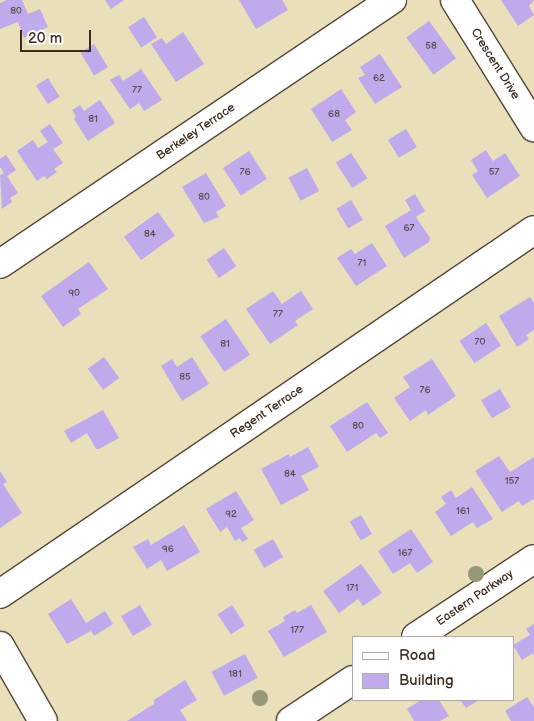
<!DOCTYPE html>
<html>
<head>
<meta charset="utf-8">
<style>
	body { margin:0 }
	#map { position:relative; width:534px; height:721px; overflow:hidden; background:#e9dfbb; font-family:"Balsamiq Sans",sans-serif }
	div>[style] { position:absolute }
	.building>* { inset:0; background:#bfaaeb; transform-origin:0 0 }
	.roads { filter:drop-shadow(1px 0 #554536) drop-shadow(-1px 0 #554536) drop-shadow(0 1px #554536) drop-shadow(0 -1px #554536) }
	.minor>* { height:28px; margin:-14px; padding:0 14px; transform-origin:14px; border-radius:14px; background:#fff }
	.trees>* { width:16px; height:16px; margin:-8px; border-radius:50%; background:#959777 }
	span { translate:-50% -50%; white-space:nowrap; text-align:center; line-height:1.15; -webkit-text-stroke:4px #fff; paint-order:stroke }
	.number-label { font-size:10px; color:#5c4a51 }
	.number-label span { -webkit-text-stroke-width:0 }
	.street-label { font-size:12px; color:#3b2a1e }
	.legend { position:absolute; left:352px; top:636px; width:162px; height:65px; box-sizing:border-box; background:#fff; border:1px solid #b1aaa5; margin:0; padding:6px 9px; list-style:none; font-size:15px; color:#3b2a1e }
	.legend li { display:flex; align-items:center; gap:10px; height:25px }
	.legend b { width:25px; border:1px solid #b1aaa5 }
	.scale { position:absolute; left:20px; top:30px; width:71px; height:22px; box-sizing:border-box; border:2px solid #3b2a1e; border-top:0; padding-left:6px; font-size:15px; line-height:18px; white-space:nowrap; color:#3b2a1e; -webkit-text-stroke:4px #fff; paint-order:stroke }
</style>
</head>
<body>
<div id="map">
	<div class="building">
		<div style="clip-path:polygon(7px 0,22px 0,28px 14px,40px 9px,48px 27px,24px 38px,18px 22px,0 29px,0 3px)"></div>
		<div style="clip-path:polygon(105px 0,124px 0,111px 9px)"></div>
		<div style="clip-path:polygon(239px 0,282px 0,288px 10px,256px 29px)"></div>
		<div style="clip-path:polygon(501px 0,534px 0,529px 6px,534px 15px,518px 26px)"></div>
		<div style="left:144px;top:17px;width:24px;height:19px;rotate:57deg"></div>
		<div style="left:429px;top:21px;width:46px;height:28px;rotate:54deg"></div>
		<div style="clip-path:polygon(183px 32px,204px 64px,176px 82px,151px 44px,162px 38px,166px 44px)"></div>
		<div style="left:94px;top:44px;width:27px;height:16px;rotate:59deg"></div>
		<div style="clip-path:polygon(380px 54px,402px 87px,375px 104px,358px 78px,365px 75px,360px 67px)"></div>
		<div style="clip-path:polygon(141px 69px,162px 100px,144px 111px,139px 103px,130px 109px,110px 80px,119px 75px,123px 81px)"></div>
		<div style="left:48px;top:78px;width:22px;height:14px;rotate:58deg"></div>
		<div style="clip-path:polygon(341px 89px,356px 112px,345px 120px,352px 130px,332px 142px,311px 109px)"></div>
		<div style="clip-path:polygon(100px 100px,115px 123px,88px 141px,74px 119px,76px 116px,72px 110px,80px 105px,84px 111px)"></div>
		<div style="clip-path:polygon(50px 124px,63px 143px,53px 149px,63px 163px,54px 169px,57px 172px,47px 179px,44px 176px,37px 181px,17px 151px,33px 140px,38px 148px,48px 142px,40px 131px)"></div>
		<div style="left:406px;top:129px;width:21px;height:21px;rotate:59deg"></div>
		<div style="clip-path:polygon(486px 150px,493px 161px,505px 153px,520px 176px,487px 198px,472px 175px,478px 171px,471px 160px)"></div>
		<div style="left:249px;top:151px;width:33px;height:31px;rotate:57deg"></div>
		<div style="left:351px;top:153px;width:30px;height:18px;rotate:57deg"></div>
		<div style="clip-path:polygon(6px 155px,16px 170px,7px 176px,18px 193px,10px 198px,12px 202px,2px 209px,0 175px,4px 173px,0 167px,0 159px)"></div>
		<div style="left:307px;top:168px;width:26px;height:21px;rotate:62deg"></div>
		<div style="clip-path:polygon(206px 173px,226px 206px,216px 212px,219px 217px,204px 223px,182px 187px)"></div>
		<div style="clip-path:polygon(415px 194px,425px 211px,416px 217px,430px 238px,429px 242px,404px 258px,385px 226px,411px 210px,405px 200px)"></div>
		<div style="left:351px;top:200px;width:23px;height:17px;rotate:59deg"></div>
		<div style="left:158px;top:212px;width:29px;height:42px;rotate:54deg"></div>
		<div style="clip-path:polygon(372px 243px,387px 266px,356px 286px,337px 258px,351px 249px,355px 254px)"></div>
		<div style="left:224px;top:248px;width:22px;height:21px;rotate:56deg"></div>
		<div style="clip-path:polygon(89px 262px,108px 289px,78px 309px,81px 314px,63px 327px,41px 296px)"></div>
		<div style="clip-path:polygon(273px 291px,282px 304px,301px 291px,313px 309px,295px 321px,298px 325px,270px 344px,246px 309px)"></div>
		<div style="clip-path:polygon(530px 297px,534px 303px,534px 330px,526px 335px,529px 339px,517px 347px,499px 316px)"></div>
		<div style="left:226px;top:319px;width:43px;height:31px;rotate:56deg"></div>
		<div style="left:486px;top:323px;width:27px;height:32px;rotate:56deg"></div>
		<div style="left:104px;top:357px;width:26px;height:20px;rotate:54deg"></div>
		<div style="clip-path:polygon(192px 357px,209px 384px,182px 401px,161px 366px,172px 359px,177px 367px)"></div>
		<div style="clip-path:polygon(432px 359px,456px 396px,428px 415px,426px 410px,410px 421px,394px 398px,410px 387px,403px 377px)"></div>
		<div style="left:500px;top:389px;width:21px;height:22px;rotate:59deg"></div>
		<div style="clip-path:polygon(367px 402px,388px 433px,380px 438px,376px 433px,347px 452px,330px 426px)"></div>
		<div style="clip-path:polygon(103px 410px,119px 438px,99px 449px,96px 449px,87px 433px,71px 443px,64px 431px)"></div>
		<div style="clip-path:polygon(308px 447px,319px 467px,301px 476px,309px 490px,281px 505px,261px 469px,289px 454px,290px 457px)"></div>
		<div style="clip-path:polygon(499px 456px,510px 472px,534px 457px,534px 499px,522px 506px,519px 501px,502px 512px,475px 471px)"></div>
		<div style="clip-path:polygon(0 471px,7px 482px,3px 484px,22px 513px,0 528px)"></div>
		<div style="clip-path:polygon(472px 487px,493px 519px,477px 528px,473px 522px,451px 536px,435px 512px,446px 504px,441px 497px,451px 490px,456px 498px)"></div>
		<div style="clip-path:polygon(236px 491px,254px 520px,241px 528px,248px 539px,242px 542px,240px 538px,235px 541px,227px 527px,220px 532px,206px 509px)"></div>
		<div style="left:361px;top:515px;width:22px;height:13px;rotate:60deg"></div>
		<div style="clip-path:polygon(184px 525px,200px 552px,167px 571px,161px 560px,147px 569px,133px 547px,148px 539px,151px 545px)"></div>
		<div style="clip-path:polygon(411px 529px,433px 562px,417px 573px,410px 563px,393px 574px,378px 551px)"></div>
		<div style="left:273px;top:539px;width:21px;height:22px;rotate:61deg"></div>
		<div style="clip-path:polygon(361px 564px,382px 593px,363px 606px,358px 599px,339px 613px,323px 591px)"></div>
		<div style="clip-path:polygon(71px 599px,86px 623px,105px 611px,113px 624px,94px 636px,91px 631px,67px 644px,48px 614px)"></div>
		<div style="left:140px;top:605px;width:23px;height:22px;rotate:59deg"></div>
		<div style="left:232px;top:605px;width:24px;height:17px;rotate:57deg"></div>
		<div style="clip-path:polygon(311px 605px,327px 632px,284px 657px,268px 631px,285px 621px,283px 617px,295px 610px,297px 613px)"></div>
		<div style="clip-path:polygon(534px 624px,534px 656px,533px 653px,522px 660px,513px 645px,530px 635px,526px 629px)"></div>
		<div style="left:245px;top:654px;width:27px;height:38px;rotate:62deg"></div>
		<div style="clip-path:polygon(185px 680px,197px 700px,180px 710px,187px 721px,127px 721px,154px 704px,154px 700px)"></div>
		<div style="clip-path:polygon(527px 697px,534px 707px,534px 721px,511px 721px,505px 711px)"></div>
		<div style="clip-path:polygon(421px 700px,439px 700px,449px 716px,440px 721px,414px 721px,407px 709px)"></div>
		<div style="clip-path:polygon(460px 700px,479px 700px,466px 708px)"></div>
	</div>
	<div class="roads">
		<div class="minor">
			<div style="left:455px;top:0;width:150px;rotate:58.1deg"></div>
			<div style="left:0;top:264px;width:473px;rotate:-34deg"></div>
			<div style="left:0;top:594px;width:646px;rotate:-34.28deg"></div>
			<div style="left:416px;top:637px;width:141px;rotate:-33.5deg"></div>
			<div style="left:0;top:646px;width:86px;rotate:60.2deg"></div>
			<div style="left:291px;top:721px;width:74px;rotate:-33.5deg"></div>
		</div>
	</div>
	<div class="trees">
		<div style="left:476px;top:574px"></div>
		<div style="left:260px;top:698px"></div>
	</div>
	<div class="number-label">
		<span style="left:16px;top:12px">80</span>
		<span style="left:431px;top:47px">58</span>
		<span style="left:379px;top:79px">62</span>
		<span style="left:137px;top:91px">77</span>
		<span style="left:334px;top:115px">68</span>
		<span style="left:93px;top:120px">81</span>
		<span style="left:245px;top:173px">76</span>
		<span style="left:494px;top:173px">57</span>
		<span style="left:204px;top:198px">80</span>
		<span style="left:409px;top:229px">67</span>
		<span style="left:150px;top:235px">84</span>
		<span style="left:362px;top:264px">71</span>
		<span style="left:74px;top:294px">90</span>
		<span style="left:278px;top:315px">77</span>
		<span style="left:480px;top:343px">70</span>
		<span style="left:225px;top:345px">81</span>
		<span style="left:185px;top:378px">85</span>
		<span style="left:425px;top:391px">76</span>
		<span style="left:358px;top:427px">80</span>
		<span style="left:290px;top:475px">84</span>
		<span style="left:512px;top:482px">157</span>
		<span style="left:463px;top:512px">161</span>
		<span style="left:231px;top:515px">92</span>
		<span style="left:168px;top:550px">96</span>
		<span style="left:405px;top:554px">167</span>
		<span style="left:352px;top:589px">171</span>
		<span style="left:297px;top:631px">177</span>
		<span style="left:235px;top:675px">181</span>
	</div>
	<div class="street-label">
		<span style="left:495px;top:64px;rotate:58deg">Crescent Drive</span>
		<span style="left:196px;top:132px;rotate:-34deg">Berkeley Terrace</span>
		<span style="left:267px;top:412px;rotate:-34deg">Regent Terrace</span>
		<span style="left:475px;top:598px;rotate:-34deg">Eastern Parkway</span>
	</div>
	<ul class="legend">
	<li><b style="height:6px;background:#fff"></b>Road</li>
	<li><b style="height:14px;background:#bfaaeb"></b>Building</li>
	</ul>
	<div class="scale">20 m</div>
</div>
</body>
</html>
